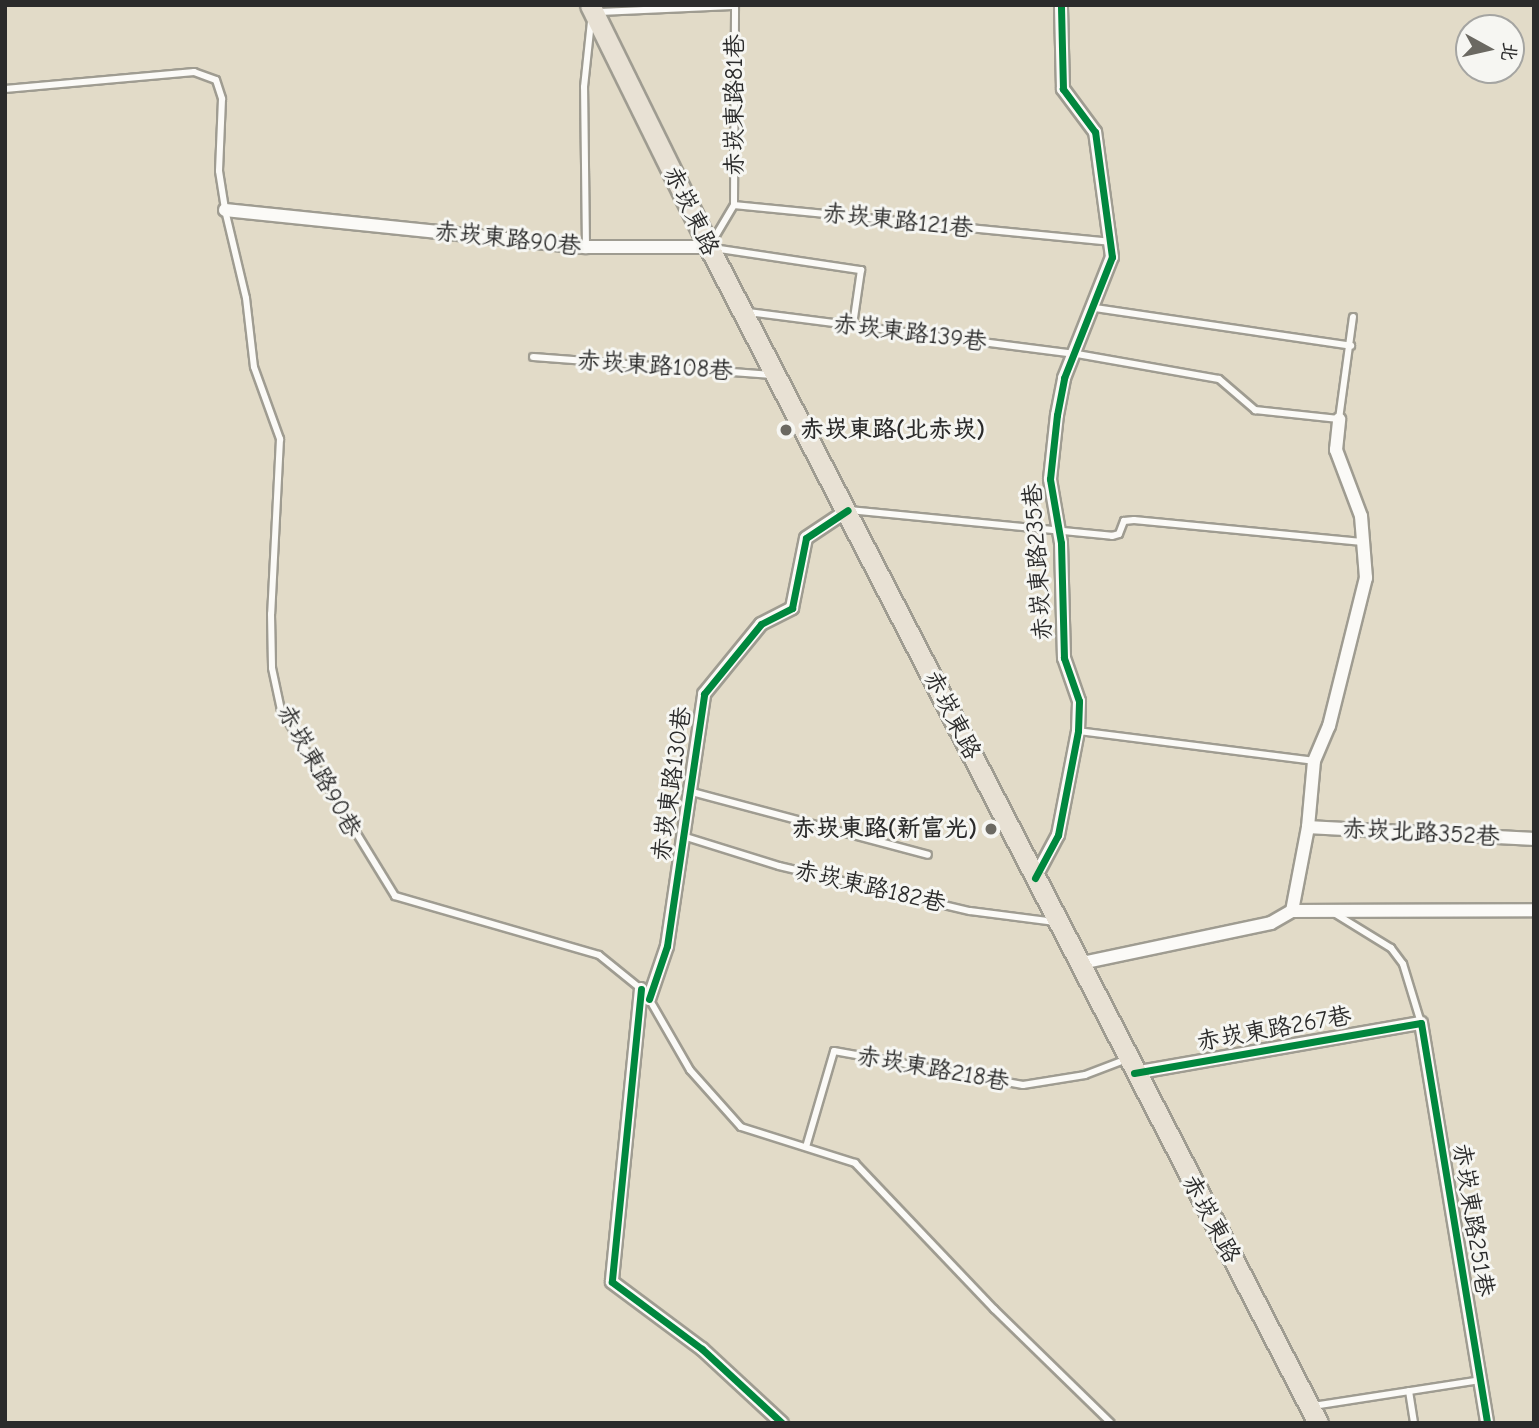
<!DOCTYPE html>
<html>
<head>
<meta charset="utf-8">
<style>
	body { margin:0 }
	#map { position:relative; width:1539px; height:1428px; overflow:hidden; background:#e2dbc8; font-family:"Comic Neue","LXGW WenKai TC",sans-serif }
	div>[style] { position:absolute }
	.roads { filter:drop-shadow(2px 0 #9f9c91) drop-shadow(-2px 0 #9f9c91) drop-shadow(0 2px #9f9c91) drop-shadow(0 -2px #9f9c91) }
	.lane>* { height:6px; margin:-3px; padding:0 3px; transform-origin:3px; border-radius:3px; background:#fbfaf7 }
	.street>* { height:12px; margin:-6px; padding:0 6px; transform-origin:6px; border-radius:6px; background:#fbfaf7 }
	.primary>* { height:19px; margin:-9.5px; padding:0 9.5px; transform-origin:9.5px; border-radius:9.5px; background:#e8e1d4 }
	.cycleway>* { height:7px; margin:-3.5px; padding:0 3.5px; transform-origin:3.5px; border-radius:3.5px; background:#00873e }
	.dots>* { width:19px; height:19px; translate:-50% -50%; box-sizing:border-box; border:4px solid #f6f6f2; border-radius:50% }
	span { translate:-50% -50%; white-space:nowrap; text-align:center; line-height:1.15; -webkit-text-stroke:6px #f6f6f2; paint-order:stroke }
	.street-label { font-size:24px; color:#2b2b2b }
	.poi-label { font-size:24px; color:#2b2b2b; font-weight:700 }
	.left { translate:0 -50%; text-align:left }
	.right { translate:-100% -50%; text-align:right }
	.frame { position:absolute; inset:0; border:7px solid #2b2b2b; pointer-events:none }
	.north { position:absolute; left:1455px; top:14px; width:70px; height:70px; box-sizing:border-box; background:#f6f6f2; border:2px solid #a5a5a2; border-radius:50%; rotate:98deg; font-size:19px; font-weight:700; line-height:28px; text-align:center; color:#2b2b2b }
	.north::after { content:''; display:block; margin:auto; width:24px; height:32px; background:#6b6962; clip-path:polygon(50% 0,100% 100%,50% 72%,0 100%) }
</style>
</head>
<body>
<div id="map">
	<div class="roads">
		<div class="lane">
			<div style="left:597px;top:12px;width:138px;rotate:-2.5deg"></div>
			<div style="left:5px;top:89px;width:190px;rotate:-5.1deg"></div>
			<div style="left:194px;top:72px;width:23px;rotate:20deg"></div>
			<div style="left:216px;top:80px;width:20px;rotate:72deg"></div>
			<div style="left:222px;top:99px;width:72px;rotate:92.4deg"></div>
			<div style="left:219px;top:171px;width:39px;rotate:81deg"></div>
			<div style="left:225px;top:210px;width:90px;rotate:76.6deg"></div>
			<div style="left:246px;top:298px;width:69px;rotate:83.4deg"></div>
			<div style="left:254px;top:367px;width:77px;rotate:70.1deg"></div>
			<div style="left:280px;top:439px;width:175px;rotate:92.9deg"></div>
			<div style="left:271px;top:614px;width:54px;rotate:88.9deg"></div>
			<div style="left:272px;top:668px;width:43px;rotate:77.9deg"></div>
			<div style="left:281px;top:710px;width:218px;rotate:58.5deg"></div>
			<div style="left:395px;top:896px;width:212px;rotate:16.1deg"></div>
			<div style="left:599px;top:955px;width:54px;rotate:39deg"></div>
			<div style="left:734px;top:205px;width:377px;rotate:5.6deg"></div>
			<div style="left:734px;top:205px;width:200px;rotate:-89.7deg"></div>
			<div style="left:712px;top:242px;width:43px;rotate:-59.3deg"></div>
			<div style="left:586px;top:247px;width:160px;rotate:-90.7deg"></div>
			<div style="left:584px;top:87px;width:65px;rotate:-83.9deg"></div>
			<div style="left:713px;top:248px;width:150px;rotate:8.5deg"></div>
			<div style="left:861px;top:270px;width:56px;rotate:98.3deg"></div>
			<div style="left:1095px;top:308px;width:259px;rotate:8.4deg"></div>
			<div style="left:748px;top:312px;width:332px;rotate:7.3deg"></div>
			<div style="left:1077px;top:354px;width:144px;rotate:10deg"></div>
			<div style="left:1219px;top:379px;width:48px;rotate:40.7deg"></div>
			<div style="left:1255px;top:410px;width:84px;rotate:6.1deg"></div>
			<div style="left:1339px;top:419px;width:103px;rotate:-82.2deg"></div>
			<div style="left:533px;top:357px;width:240px;rotate:4.3deg"></div>
			<div style="left:849px;top:510px;width:264px;rotate:5.6deg"></div>
			<div style="left:1112px;top:536px;width:7px;rotate:-16deg"></div>
			<div style="left:1119px;top:534px;width:14px;rotate:-69deg"></div>
			<div style="left:1124px;top:521px;width:10px;rotate:-6deg"></div>
			<div style="left:1134px;top:520px;width:231px;rotate:5.5deg"></div>
			<div style="left:1078px;top:731px;width:238px;rotate:7.2deg"></div>
			<div style="left:692px;top:792px;width:244px;rotate:14.9deg"></div>
			<div style="left:686px;top:837px;width:97px;rotate:17.3deg"></div>
			<div style="left:779px;top:866px;width:196px;rotate:13.3deg"></div>
			<div style="left:970px;top:911px;width:86px;rotate:7.4deg"></div>
			<div style="left:1334px;top:913px;width:67px;rotate:31.6deg"></div>
			<div style="left:1391px;top:948px;width:20px;rotate:53deg"></div>
			<div style="left:1403px;top:964px;width:62px;rotate:73deg"></div>
			<div style="left:648px;top:997px;width:84px;rotate:60.1deg"></div>
			<div style="left:690px;top:1070px;width:76px;rotate:48.2deg"></div>
			<div style="left:741px;top:1127px;width:120px;rotate:17.5deg"></div>
			<div style="left:855px;top:1163px;width:202px;rotate:46.4deg"></div>
			<div style="left:994px;top:1309px;width:163px;rotate:44.3deg"></div>
			<div style="left:806px;top:1147px;width:100px;rotate:-73.7deg"></div>
			<div style="left:834px;top:1051px;width:192px;rotate:10.2deg"></div>
			<div style="left:1023px;top:1085px;width:63px;rotate:-9.2deg"></div>
			<div style="left:1085px;top:1075px;width:45px;rotate:-20.9deg"></div>
			<div style="left:1409px;top:1391px;width:32px;rotate:81deg"></div>
			<div style="left:1313px;top:1406px;width:169px;rotate:-8.8deg"></div>
		</div>
		<div class="street">
			<div style="left:225px;top:210px;width:363px;rotate:5.9deg"></div>
			<div style="left:586px;top:247px;width:123px"></div>
			<div style="left:1308px;top:827px;width:226px;rotate:3deg"></div>
			<div style="left:1035px;top:878px;width:49px;rotate:-61.9deg"></div>
			<div style="left:1058px;top:835px;width:106px;rotate:-79.1deg"></div>
			<div style="left:1078px;top:731px;width:30px;rotate:-88deg"></div>
			<div style="left:1079px;top:701px;width:46px;rotate:-109.2deg"></div>
			<div style="left:1064px;top:658px;width:115px;rotate:-91.5deg"></div>
			<div style="left:1061px;top:543px;width:65px;rotate:-99.8deg"></div>
			<div style="left:1050px;top:479px;width:64px;rotate:-83.8deg"></div>
			<div style="left:1057px;top:415px;width:38px;rotate:-79deg"></div>
			<div style="left:1064px;top:378px;width:130px;rotate:-68.4deg"></div>
			<div style="left:1112px;top:257px;width:126px;rotate:-97.7deg"></div>
			<div style="left:1095px;top:132px;width:54px;rotate:-126.7deg"></div>
			<div style="left:1063px;top:89px;width:84px;rotate:-91.4deg"></div>
			<div style="left:1292px;top:911px;width:86px;rotate:-79.2deg"></div>
			<div style="left:1308px;top:827px;width:66px;rotate:-84.8deg"></div>
			<div style="left:1314px;top:761px;width:38px;rotate:-67deg"></div>
			<div style="left:1329px;top:726px;width:153px;rotate:-76deg"></div>
			<div style="left:1366px;top:578px;width:62px;rotate:-94.6deg"></div>
			<div style="left:1361px;top:516px;width:71px;rotate:-110.7deg"></div>
			<div style="left:1336px;top:450px;width:31px;rotate:-84deg"></div>
			<div style="left:1077px;top:964px;width:198px;rotate:-11.9deg"></div>
			<div style="left:1271px;top:923px;width:24px;rotate:-30deg"></div>
			<div style="left:1292px;top:911px;width:242px;rotate:-0.2deg"></div>
			<div style="left:641px;top:989px;width:294px;rotate:95.7deg"></div>
			<div style="left:612px;top:1282px;width:112px;rotate:36.7deg"></div>
			<div style="left:702px;top:1349px;width:109px;rotate:42.8deg"></div>
			<div style="left:649px;top:999px;width:56px;rotate:-71.2deg"></div>
			<div style="left:667px;top:946px;width:255px;rotate:-81.6deg"></div>
			<div style="left:704px;top:694px;width:90px;rotate:-50.8deg"></div>
			<div style="left:761px;top:624px;width:35px;rotate:-27deg"></div>
			<div style="left:792px;top:608px;width:71px;rotate:-78.7deg"></div>
			<div style="left:806px;top:538px;width:50px;rotate:-33.7deg"></div>
			<div style="left:1134px;top:1073px;width:291px;rotate:-9.9deg"></div>
			<div style="left:1421px;top:1023px;width:405px;rotate:80.6deg"></div>
		</div>
		<div class="primary">
			<div style="left:590px;top:5px;width:270px;rotate:63.8deg"></div>
			<div style="left:709px;top:247px;width:1324px;rotate:62.62deg"></div>
		</div>
	</div>
	<div class="cycleway">
		<div style="left:1035px;top:878px;width:49px;rotate:-61.9deg"></div>
		<div style="left:1058px;top:835px;width:106px;rotate:-79.1deg"></div>
		<div style="left:1078px;top:731px;width:30px;rotate:-88deg"></div>
		<div style="left:1079px;top:701px;width:46px;rotate:-109.2deg"></div>
		<div style="left:1064px;top:658px;width:115px;rotate:-91.5deg"></div>
		<div style="left:1061px;top:543px;width:65px;rotate:-99.8deg"></div>
		<div style="left:1050px;top:479px;width:64px;rotate:-83.8deg"></div>
		<div style="left:1057px;top:415px;width:38px;rotate:-79deg"></div>
		<div style="left:1064px;top:378px;width:130px;rotate:-68.4deg"></div>
		<div style="left:1112px;top:257px;width:126px;rotate:-97.7deg"></div>
		<div style="left:1095px;top:132px;width:54px;rotate:-126.7deg"></div>
		<div style="left:1063px;top:89px;width:84px;rotate:-91.4deg"></div>
		<div style="left:641px;top:989px;width:294px;rotate:95.7deg"></div>
		<div style="left:612px;top:1282px;width:112px;rotate:36.7deg"></div>
		<div style="left:702px;top:1349px;width:109px;rotate:42.8deg"></div>
		<div style="left:649px;top:999px;width:56px;rotate:-71.2deg"></div>
		<div style="left:667px;top:946px;width:255px;rotate:-81.6deg"></div>
		<div style="left:704px;top:694px;width:90px;rotate:-50.8deg"></div>
		<div style="left:761px;top:624px;width:35px;rotate:-27deg"></div>
		<div style="left:792px;top:608px;width:71px;rotate:-78.7deg"></div>
		<div style="left:806px;top:538px;width:50px;rotate:-33.7deg"></div>
		<div style="left:1134px;top:1073px;width:291px;rotate:-9.9deg"></div>
		<div style="left:1421px;top:1023px;width:405px;rotate:80.6deg"></div>
	</div>
	<div class="dots">
		<div style="left:786px;top:430px;background:#6b6962"></div>
		<div style="left:991px;top:829px;background:#6b6962"></div>
	</div>
	<div class="street-label">
		<span style="left:735px;top:105px;rotate:-90deg">赤崁東路81巷</span>
		<span style="left:691px;top:211px;rotate:64deg">赤崁東路</span>
		<span style="left:898px;top:221px;rotate:6deg">赤崁東路121巷</span>
		<span style="left:508px;top:239px;rotate:6deg">赤崁東路90巷</span>
		<span style="left:910px;top:333px;rotate:7deg">赤崁東路139巷</span>
		<span style="left:655px;top:366px;rotate:4deg">赤崁東路108巷</span>
		<span style="left:1038px;top:562px;rotate:-94deg">赤崁東路235巷</span>
		<span style="left:952px;top:715px;rotate:63deg">赤崁東路</span>
		<span style="left:319px;top:771px;rotate:61deg">赤崁東路90巷</span>
		<span style="left:672px;top:784px;rotate:-82deg">赤崁東路130巷</span>
		<span style="left:1421px;top:833px;rotate:3deg">赤崁北路352巷</span>
		<span style="left:870px;top:887px;rotate:13deg">赤崁東路182巷</span>
		<span style="left:1274px;top:1029px;rotate:-10deg">赤崁東路267巷</span>
		<span style="left:933px;top:1069px;rotate:10deg">赤崁東路218巷</span>
		<span style="left:1211px;top:1219px;rotate:62deg">赤崁東路</span>
		<span style="left:1473px;top:1220px;rotate:81deg">赤崁東路251巷</span>
	</div>
	<div class="poi-label">
		<span class="left" style="left:800px;top:430px">赤崁東路(北赤崁)</span>
		<span class="right" style="left:977px;top:829px">赤崁東路(新富光)</span>
	</div>
	<div class="frame"></div>
	<div class="north">北</div>
</div>
</body>
</html>
